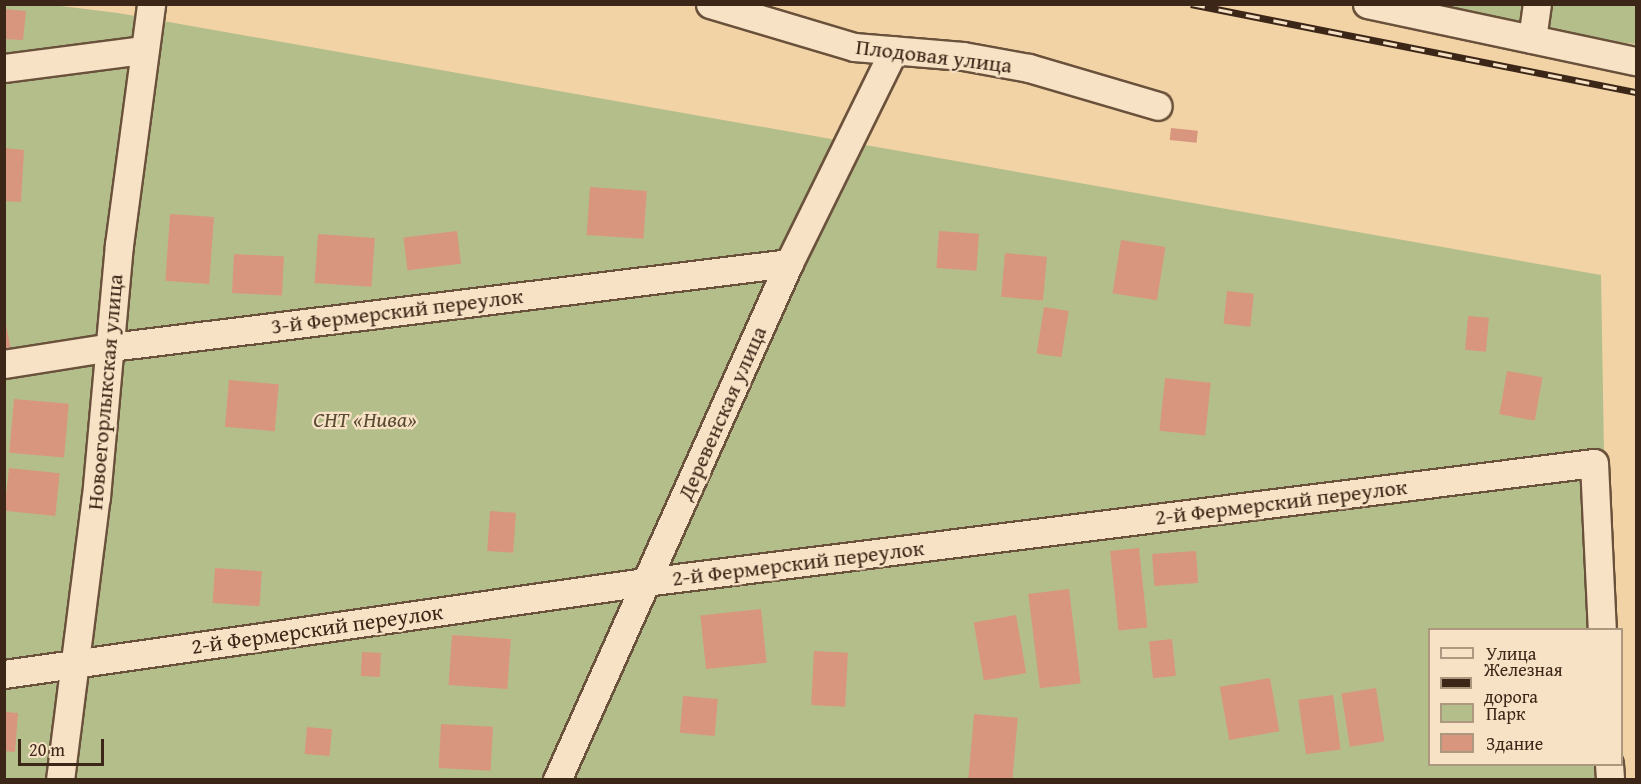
<!DOCTYPE html>
<html>
<head>
<meta charset="utf-8">
<style>
	body { margin:0 }
	#map { position:relative; width:1641px; height:784px; overflow:hidden; background:#f2d3a6; font-family:"Gentium Book Plus",serif }
	div>[style] { position:absolute }
	.green>* { inset:0; background:#b4be8b }
	.building>* { inset:0; background:#d9967e; transform-origin:0 0 }
	.roads { filter:drop-shadow(2px 0 #6a513b) drop-shadow(-2px 0 #6a513b) drop-shadow(0 2px #6a513b) drop-shadow(0 -2px #6a513b) }
	.minor>* { height:27px; margin:-13.5px; padding:0 13.5px; transform-origin:13.5px; border-radius:13.5px; background:#f7e2c5 }
	.rail>* { height:7px; margin-top:-3.5px; transform-origin:0; background:repeating-linear-gradient(90deg,#f7e2c5 0 14px,#3c2617 0 28px); box-sizing:border-box; border-block:2px solid #3c2617 }
	span { translate:-50% -50%; white-space:nowrap; text-align:center; line-height:1.15; -webkit-text-stroke:4.5px #f7e2c5; paint-order:stroke }
	.street-label { font-size:22px; color:#3c2617 }
	.park-label { font-size:22px; color:#5a4c34; font-style:italic }
	.frame { position:absolute; inset:0; border:6px solid #3c2617; pointer-events:none }
	.legend { position:absolute; left:1428px; top:628px; width:195px; height:138px; box-sizing:border-box; background:#f7e2c5; border:2px solid #ac977f; margin:0; padding:8px 10px; list-style:none; font-size:18px; color:#3c2617 }
	.legend li { display:flex; align-items:center; gap:12px; height:30px }
	.legend b { width:30px; border:2px solid #ac977f }
	.scale { position:absolute; left:18px; top:739px; width:86px; height:27px; box-sizing:border-box; border:3px solid #3c2617; border-top:0; padding-left:8px; font-size:18px; line-height:21px; white-space:nowrap; color:#3c2617; -webkit-text-stroke:4px #f7e2c5; paint-order:stroke }
</style>
</head>
<body>
<div id="map">
	<div class="green">
		<div style="clip-path:polygon(5px 5px,53px 5px,118px 13px,1601px 275px,1607px 629px,1430px 630px,1430px 764px,1609px 765px,1609px 779px,5px 780px)"></div>
		<div style="clip-path:polygon(1350px 5px,1636px 5px,1636px 44px,1449px 24px)"></div>
	</div>
	<div class="building">
		<div style="clip-path:polygon(4px 9px,26px 11px,23px 40px,4px 39px)"></div>
		<div style="left:1171px;top:128px;width:27px;height:12px;rotate:6deg"></div>
		<div style="clip-path:polygon(4px 148px,24px 150px,21px 202px,4px 201px)"></div>
		<div style="left:590px;top:187px;width:57px;height:48px;rotate:4deg"></div>
		<div style="left:170px;top:214px;width:44px;height:67px;rotate:4deg"></div>
		<div style="left:457px;top:231px;width:33px;height:54px;rotate:83deg"></div>
		<div style="left:939px;top:231px;width:40px;height:37px;rotate:4deg"></div>
		<div style="left:318px;top:234px;width:57px;height:49px;rotate:4deg"></div>
		<div style="left:1121px;top:240px;width:45px;height:54px;rotate:9deg"></div>
		<div style="left:1005px;top:253px;width:42px;height:44px;rotate:5deg"></div>
		<div style="left:234px;top:254px;width:50px;height:39px;rotate:3deg"></div>
		<div style="left:1227px;top:291px;width:27px;height:33px;rotate:6deg"></div>
		<div style="left:1044px;top:307px;width:25px;height:47px;rotate:9deg"></div>
		<div style="clip-path:polygon(4px 315px,12px 355px,4px 357px)"></div>
		<div style="left:1468px;top:316px;width:21px;height:34px;rotate:5deg"></div>
		<div style="left:1507px;top:371px;width:36px;height:44px;rotate:10deg"></div>
		<div style="left:1165px;top:378px;width:46px;height:53px;rotate:6deg"></div>
		<div style="left:229px;top:380px;width:50px;height:47px;rotate:5deg"></div>
		<div style="left:14px;top:399px;width:55px;height:54px;rotate:5deg"></div>
		<div style="left:9px;top:468px;width:51px;height:43px;rotate:6deg"></div>
		<div style="left:490px;top:511px;width:26px;height:40px;rotate:4deg"></div>
		<div style="left:1139px;top:548px;width:80px;height:29px;rotate:84deg"></div>
		<div style="left:1196px;top:551px;width:32px;height:44px;rotate:86deg"></div>
		<div style="left:215px;top:568px;width:47px;height:35px;rotate:4deg"></div>
		<div style="left:1069px;top:589px;width:95px;height:41px;rotate:83deg"></div>
		<div style="left:761px;top:609px;width:54px;height:61px;rotate:84deg"></div>
		<div style="left:1016px;top:615px;width:59px;height:43px;rotate:80deg"></div>
		<div style="left:452px;top:635px;width:59px;height:50px;rotate:4deg"></div>
		<div style="left:1172px;top:639px;width:37px;height:23px;rotate:84deg"></div>
		<div style="left:814px;top:651px;width:34px;height:54px;rotate:3deg"></div>
		<div style="left:362px;top:652px;width:19px;height:24px;rotate:3deg"></div>
		<div style="left:1270px;top:678px;width:54px;height:51px;rotate:80deg"></div>
		<div style="left:1376px;top:688px;width:54px;height:35px;rotate:81deg"></div>
		<div style="left:1333px;top:695px;width:55px;height:35px;rotate:82deg"></div>
		<div style="left:683px;top:696px;width:35px;height:37px;rotate:5deg"></div>
		<div style="clip-path:polygon(4px 712px,18px 713px,15px 752px,4px 751px)"></div>
		<div style="left:974px;top:714px;width:44px;height:66px;rotate:5deg"></div>
		<div style="left:441px;top:724px;width:52px;height:44px;rotate:3deg"></div>
		<div style="left:307px;top:727px;width:25px;height:27px;rotate:5deg"></div>
	</div>
	<div class="roads">
		<div class="minor">
			<div style="left:710px;top:4px;width:150px;rotate:16.6deg"></div>
			<div style="left:854px;top:47px;width:109px;rotate:4.7deg"></div>
			<div style="left:963px;top:56px;width:67px;rotate:10.3deg"></div>
			<div style="left:1029px;top:68px;width:134px;rotate:16.4deg"></div>
			<div style="left:1367px;top:4px;width:275px;rotate:12deg"></div>
			<div style="left:1532px;top:39px;width:35px;rotate:-82deg"></div>
			<div style="left:4px;top:68px;width:139px;rotate:-7.4deg"></div>
			<div style="left:4px;top:364px;width:108px;rotate:-9deg"></div>
			<div style="left:111px;top:347px;width:683px;rotate:-7.06deg"></div>
			<div style="left:4px;top:674px;width:648px;rotate:-8.17deg"></div>
			<div style="left:645px;top:582px;width:956px;rotate:-7.15deg"></div>
			<div style="left:1594px;top:463px;width:167px;rotate:87.3deg"></div>
			<div style="left:1609px;top:764px;width:16px;rotate:86deg"></div>
			<div style="left:60px;top:780px;width:285px;rotate:-82.8deg"></div>
			<div style="left:96px;top:497px;width:253px;rotate:-84.8deg"></div>
			<div style="left:119px;top:245px;width:243px;rotate:-82.4deg"></div>
			<div style="left:557px;top:780px;width:567px;rotate:-65.83deg"></div>
			<div style="left:789px;top:263px;width:237px;rotate:-63.8deg"></div>
		</div>
	</div>
	<div class="rail">
		<div style="left:1191px;top:4px;width:454px;rotate:11.2deg"></div>
	</div>
	<div class="street-label">
		<span style="left:934px;top:56px;rotate:7deg">Плодовая улица</span>
		<span style="left:397px;top:311px;rotate:-7deg">3-й Фермерский переулок</span>
		<span style="left:105px;top:392px;rotate:-85deg">Новоегорлыкская улица</span>
		<span style="left:722px;top:413px;rotate:-66deg">Деревенская улица</span>
		<span style="left:1281px;top:502px;rotate:-7deg">2-й Фермерский переулок</span>
		<span style="left:798px;top:563px;rotate:-7deg">2-й Фермерский переулок</span>
		<span style="left:317px;top:629px;rotate:-8deg">2-й Фермерский переулок</span>
	</div>
	<div class="park-label">
		<span style="left:365px;top:420px">СНТ «Нива»</span>
	</div>
	<div class="frame"></div>
	<ul class="legend">
	<li><b style="height:8px;background:#f7e2c5"></b>Улица</li>
	<li><b style="height:8px;background:#3c2617"></b>Железная дорога</li>
	<li><b style="height:16px;background:#b4be8b"></b>Парк</li>
	<li><b style="height:16px;background:#d9967e"></b>Здание</li>
	</ul>
	<div class="scale">20 m</div>
</div>
</body>
</html>
